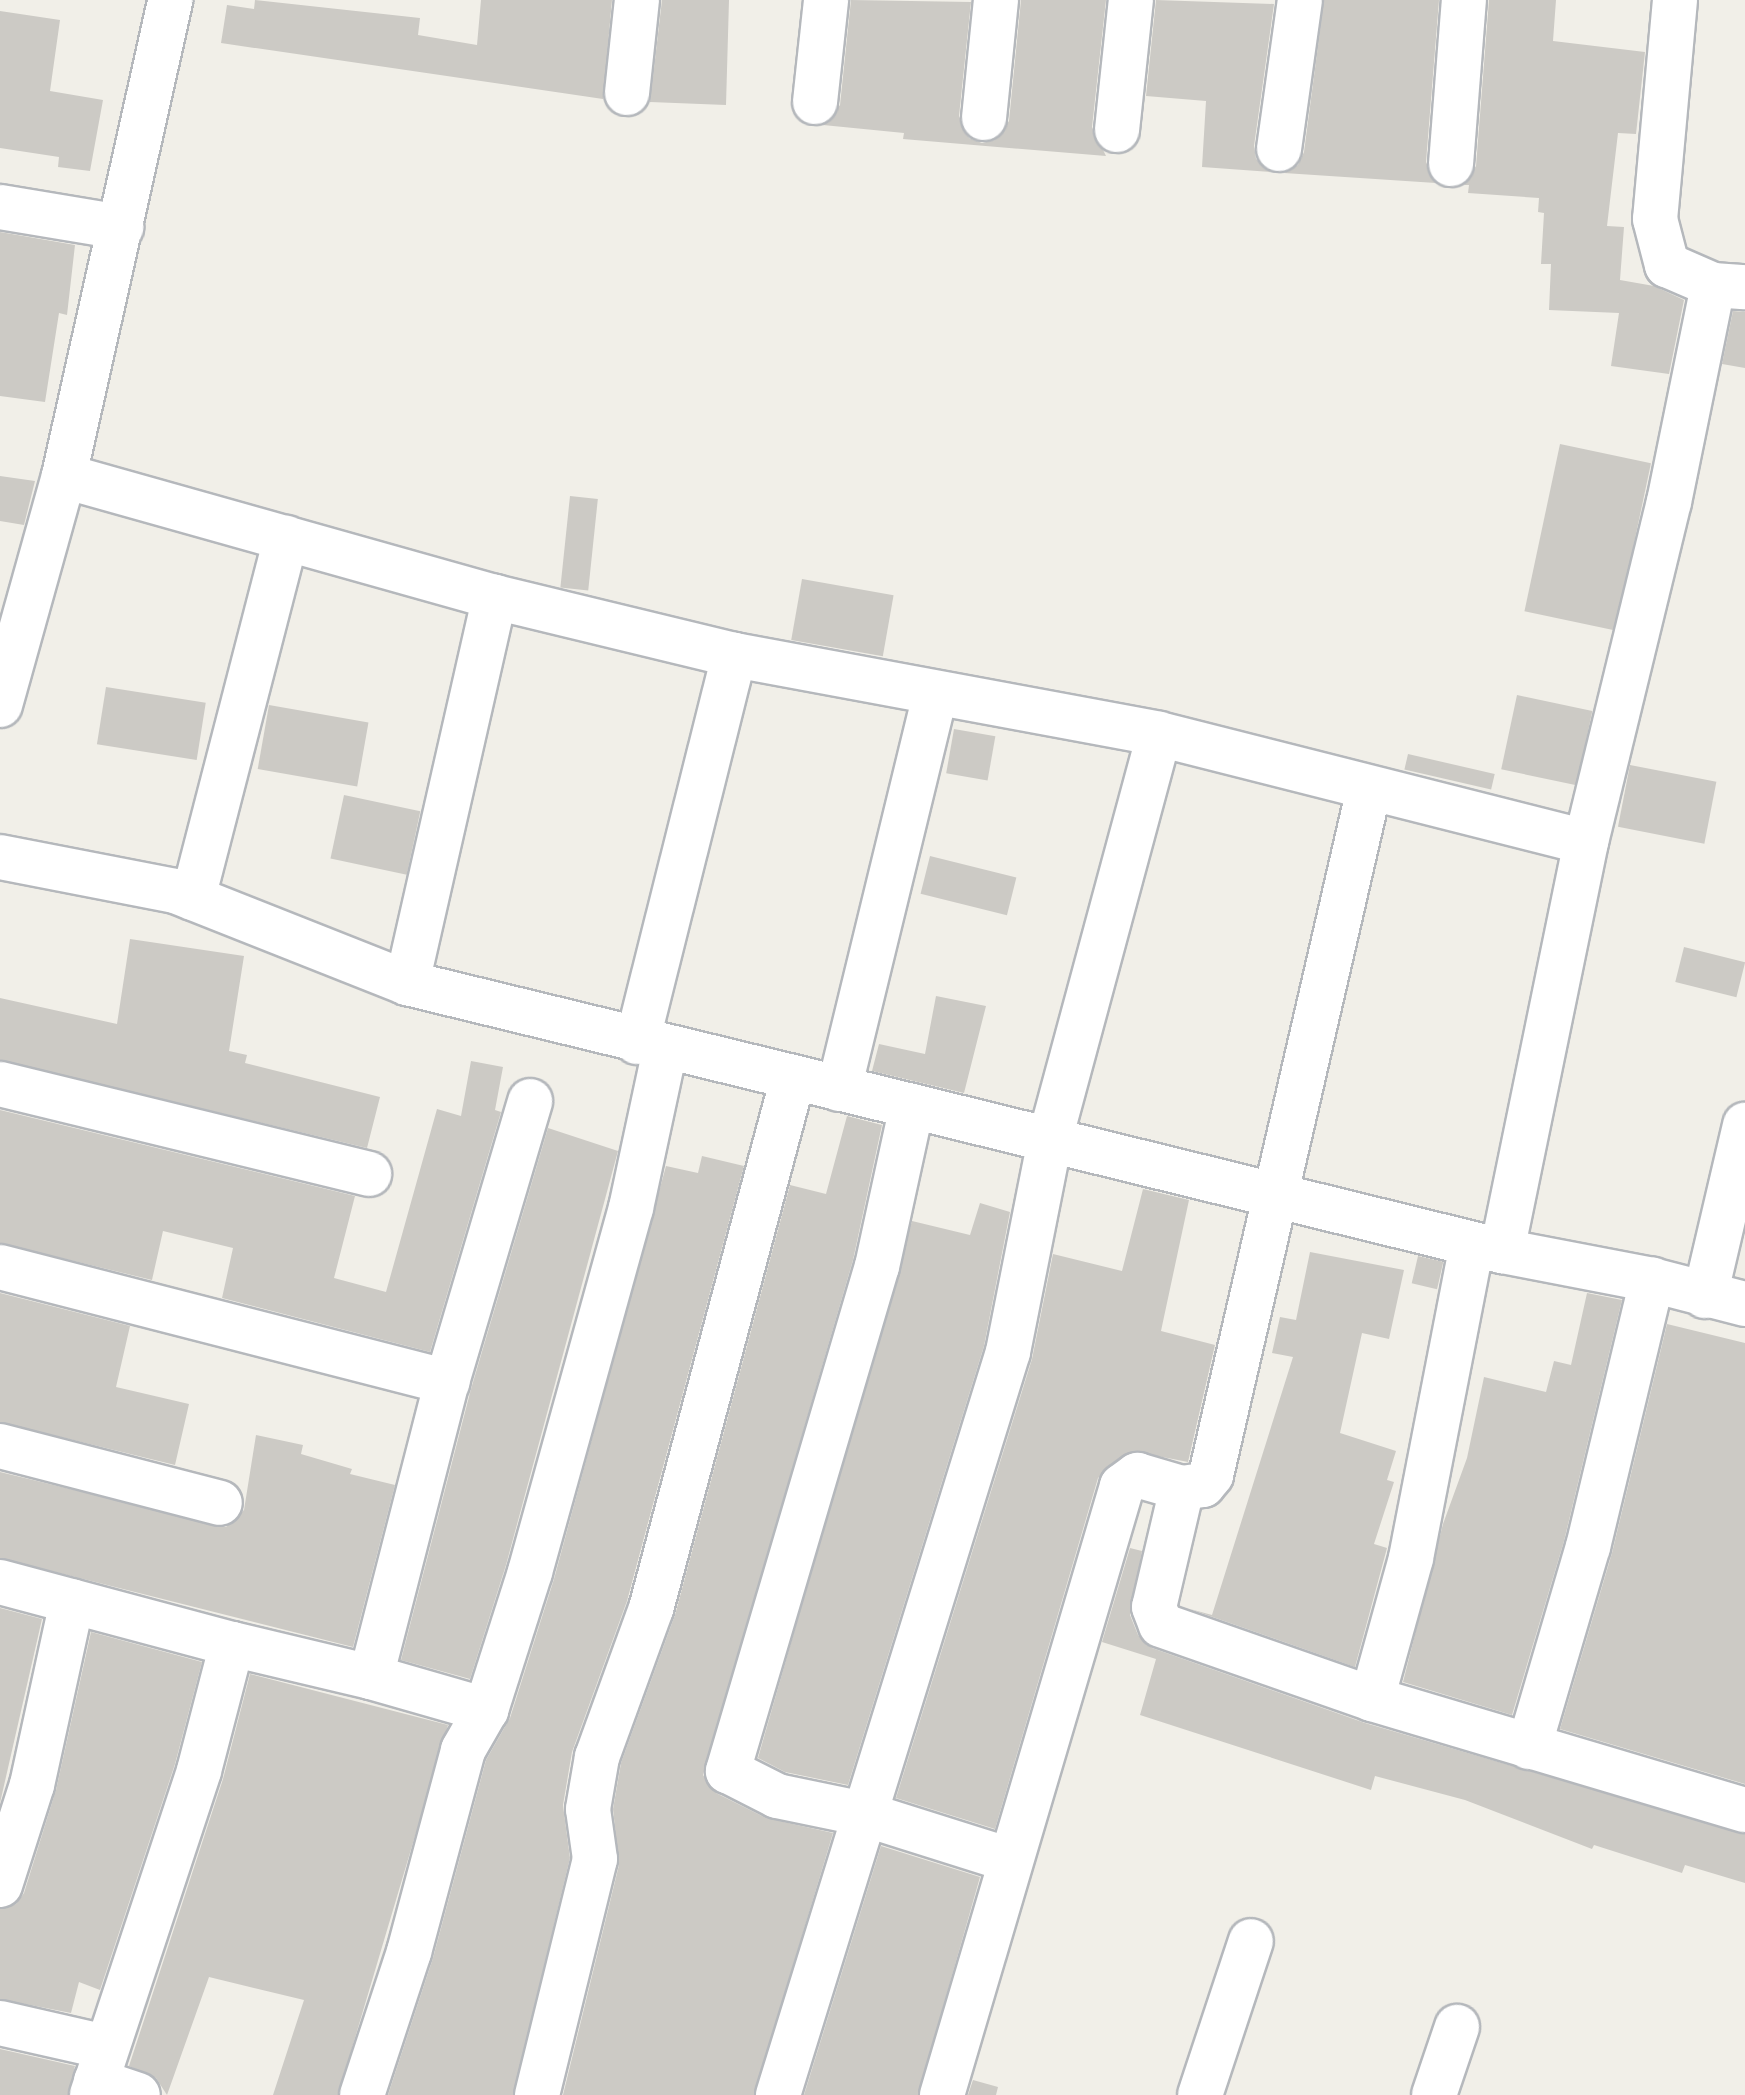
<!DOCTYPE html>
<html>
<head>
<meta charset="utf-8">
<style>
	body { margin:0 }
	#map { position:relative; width:1745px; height:2095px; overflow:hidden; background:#f1efe8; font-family:Mulish,sans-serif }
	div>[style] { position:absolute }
	.building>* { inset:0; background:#cccac5; transform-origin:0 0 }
	.roads { filter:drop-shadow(2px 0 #b5b8bc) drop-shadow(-2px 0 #b5b8bc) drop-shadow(0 2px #b5b8bc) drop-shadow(0 -2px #b5b8bc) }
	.minor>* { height:44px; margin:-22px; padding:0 22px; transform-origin:22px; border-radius:22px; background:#fff }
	span { translate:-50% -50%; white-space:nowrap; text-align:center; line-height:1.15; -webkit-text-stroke:6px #fff; paint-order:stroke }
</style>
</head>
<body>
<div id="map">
	<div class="building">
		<div style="clip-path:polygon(255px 0,420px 18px,418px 35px,477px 45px,481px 0,612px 0,603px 99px,221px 43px,227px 5px,254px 9px)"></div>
		<div style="clip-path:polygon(662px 0,729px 0,726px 105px,650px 102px)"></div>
		<div style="clip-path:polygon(851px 0,971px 2px,959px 116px,969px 138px,982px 143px,995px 140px,1009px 121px,1021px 0,1106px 0,1092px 127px,1106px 156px,903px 139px,904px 133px,823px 125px,840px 105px)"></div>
		<div style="clip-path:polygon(1156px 0,1274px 4px,1254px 146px,1256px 159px,1271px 172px,1202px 167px,1206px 101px,1146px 96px)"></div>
		<div style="clip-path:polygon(1324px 0,1439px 0,1426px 162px,1436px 183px,1284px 173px,1298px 165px,1304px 152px)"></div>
		<div style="clip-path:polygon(1489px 0,1556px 0,1553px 41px,1645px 52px,1636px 134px,1618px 133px,1607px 226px,1624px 227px,1620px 280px,1654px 286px,1684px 300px,1669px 374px,1611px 366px,1619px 313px,1549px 310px,1551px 264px,1541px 264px,1544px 213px,1538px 212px,1539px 198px,1468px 193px,1469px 185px,1464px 185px,1476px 166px)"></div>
		<div style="clip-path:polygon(0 11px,60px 20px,50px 91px,103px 100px,90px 171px,58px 167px,59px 157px,0 148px)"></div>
		<div style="clip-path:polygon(0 232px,75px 245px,67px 315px,59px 313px,45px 402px,0 396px)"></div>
		<div style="clip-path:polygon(1733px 311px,1745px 312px,1745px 368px,1722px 364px)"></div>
		<div style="left:1560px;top:444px;width:93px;height:171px;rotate:12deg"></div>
		<div style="clip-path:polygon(0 476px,35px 481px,24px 525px,0 521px)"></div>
		<div style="left:570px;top:496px;width:28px;height:92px;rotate:6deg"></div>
		<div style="left:802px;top:579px;width:93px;height:62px;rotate:10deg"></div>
		<div style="left:106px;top:687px;width:101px;height:58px;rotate:9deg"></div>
		<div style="left:1517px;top:695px;width:77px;height:76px;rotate:12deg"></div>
		<div style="left:269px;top:705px;width:101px;height:65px;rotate:10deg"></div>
		<div style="left:954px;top:729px;width:42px;height:45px;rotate:10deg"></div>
		<div style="left:1408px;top:754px;width:89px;height:16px;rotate:13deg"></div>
		<div style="left:1630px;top:765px;width:88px;height:63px;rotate:11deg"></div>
		<div style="left:344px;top:795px;width:78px;height:65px;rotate:12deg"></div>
		<div style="left:930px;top:856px;width:89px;height:39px;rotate:14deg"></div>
		<div style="clip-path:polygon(130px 939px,244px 956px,229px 1051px,247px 1055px,245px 1063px,380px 1097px,367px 1148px,0 1060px,0 998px,117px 1024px)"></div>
		<div style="left:1684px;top:947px;width:63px;height:36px;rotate:14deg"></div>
		<div style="clip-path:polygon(936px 996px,986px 1006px,964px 1093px,872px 1071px,879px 1044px,925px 1054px)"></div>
		<div style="clip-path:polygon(471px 1061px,503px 1067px,495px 1110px,501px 1112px,430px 1352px,222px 1298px,233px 1248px,163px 1231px,152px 1280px,0 1243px,0 1110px,355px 1196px,334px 1278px,386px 1292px,437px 1109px,461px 1116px)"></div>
		<div style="clip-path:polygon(847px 1116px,882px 1125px,853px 1260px,703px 1775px,716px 1793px,766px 1818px,833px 1833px,754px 2095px,563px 2095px,619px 1865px,613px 1809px,621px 1763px,675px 1615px,790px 1185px,826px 1194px)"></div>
		<div style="clip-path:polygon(548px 1128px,618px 1151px,506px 1565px,470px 1679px,401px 1660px,471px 1389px)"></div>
		<div style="clip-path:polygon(702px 1156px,744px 1166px,627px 1601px,572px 1752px,563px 1805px,570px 1858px,513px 2095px,388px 2095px,433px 1958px,486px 1760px,510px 1718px,554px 1579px,666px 1166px,698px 1173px)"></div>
		<div style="clip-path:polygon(1143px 1189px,1189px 1200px,1161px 1331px,1215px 1345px,1188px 1462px,1132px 1451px,1098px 1478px,995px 1829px,896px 1798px,1032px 1359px,1053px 1254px,1122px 1271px)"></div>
		<div style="clip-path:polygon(980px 1203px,1010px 1212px,984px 1346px,848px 1785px,785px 1772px,758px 1758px,912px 1221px,970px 1235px)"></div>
		<div style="clip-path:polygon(1310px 1252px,1404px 1270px,1389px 1339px,1362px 1333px,1340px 1433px,1396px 1451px,1387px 1480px,1394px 1482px,1374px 1544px,1387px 1548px,1355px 1667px,1190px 1609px,1212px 1615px,1293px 1357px,1272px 1353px,1280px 1317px,1296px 1320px)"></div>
		<div style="left:1418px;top:1256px;width:26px;height:28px;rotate:13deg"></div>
		<div style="clip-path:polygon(0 1293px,130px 1326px,116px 1387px,189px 1404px,175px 1465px,0 1422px)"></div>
		<div style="clip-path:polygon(1587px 1293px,1622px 1300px,1564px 1541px,1512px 1715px,1403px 1682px,1443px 1524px,1467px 1458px,1484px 1377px,1546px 1392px,1554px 1361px,1571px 1365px)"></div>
		<div style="clip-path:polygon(1667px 1324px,1745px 1343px,1745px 1784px,1560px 1729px,1612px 1553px)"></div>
		<div style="clip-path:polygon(256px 1435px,303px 1445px,301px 1454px,352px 1469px,350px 1474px,395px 1485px,353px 1647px,0 1558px,0 1472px,226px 1527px,244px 1510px)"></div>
		<div style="clip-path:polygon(1130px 1548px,1142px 1551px,1130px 1615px,1138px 1635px,1152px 1648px,1365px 1723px,1745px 1834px,1745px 1883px,1685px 1865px,1682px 1873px,1594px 1845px,1592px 1849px,1465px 1800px,1375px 1776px,1371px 1790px,1140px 1715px,1156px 1659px,1102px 1642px)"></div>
		<div style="clip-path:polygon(0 1608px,42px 1619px,0 1803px)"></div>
		<div style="clip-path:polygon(91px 1632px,202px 1662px,175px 1764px,100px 1990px,79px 1982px,71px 2013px,0 1999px,0 1909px,16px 1904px,24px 1893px,56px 1790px)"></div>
		<div style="clip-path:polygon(250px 1674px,448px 1725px,338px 2095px,273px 2095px,304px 2000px,209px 1977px,167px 2095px,156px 2078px,129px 2066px,223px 1779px)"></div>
		<div style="clip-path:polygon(881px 1846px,980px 1877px,918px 2095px,804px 2095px)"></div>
		<div style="clip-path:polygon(0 2049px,75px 2066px,68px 2095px,0 2095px)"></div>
		<div style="clip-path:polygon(973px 2080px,998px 2087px,996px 2095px,968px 2095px)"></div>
	</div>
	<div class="roads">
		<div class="minor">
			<div style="left:1675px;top:0;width:220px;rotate:95.2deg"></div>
			<div style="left:1655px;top:219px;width:48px;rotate:75.4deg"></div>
			<div style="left:1667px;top:265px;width:50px;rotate:23.5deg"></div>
			<div style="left:1713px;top:285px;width:32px;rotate:4deg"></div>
			<div style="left:627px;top:93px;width:94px;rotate:-83.9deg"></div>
			<div style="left:815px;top:102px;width:103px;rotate:-83.8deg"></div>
			<div style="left:984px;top:118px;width:119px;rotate:-84.2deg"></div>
			<div style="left:1117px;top:130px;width:131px;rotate:-83.9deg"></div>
			<div style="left:1279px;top:149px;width:150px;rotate:-82deg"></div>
			<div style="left:1451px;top:164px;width:165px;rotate:-85.5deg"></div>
			<div style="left:0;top:207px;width:123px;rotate:9.4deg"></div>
			<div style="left:64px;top:476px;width:448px;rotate:15.7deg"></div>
			<div style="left:495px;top:597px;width:246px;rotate:13.6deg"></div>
			<div style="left:734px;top:655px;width:432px;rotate:10.5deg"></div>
			<div style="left:1159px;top:734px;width:440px;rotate:14.2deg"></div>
			<div style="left:0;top:705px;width:238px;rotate:-74.4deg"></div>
			<div style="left:64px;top:476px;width:488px;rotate:-77.4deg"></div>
			<div style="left:0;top:857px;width:178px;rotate:11deg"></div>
			<div style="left:175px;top:891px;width:250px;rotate:21.6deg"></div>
			<div style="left:407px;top:983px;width:520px;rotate:13.69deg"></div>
			<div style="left:912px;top:1106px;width:164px;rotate:102.3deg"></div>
			<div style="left:877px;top:1266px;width:527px;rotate:106.44deg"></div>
			<div style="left:728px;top:1771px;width:55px;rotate:27deg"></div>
			<div style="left:777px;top:1796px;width:89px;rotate:11.7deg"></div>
			<div style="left:864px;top:1814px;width:153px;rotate:17.5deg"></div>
			<div style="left:193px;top:898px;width:372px;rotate:-75.5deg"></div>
			<div style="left:407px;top:983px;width:396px;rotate:-77.2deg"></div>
			<div style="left:637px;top:1042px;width:399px;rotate:-75.9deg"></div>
			<div style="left:0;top:1084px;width:380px;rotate:13.7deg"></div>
			<div style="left:839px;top:1089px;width:405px;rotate:-76.3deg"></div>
			<div style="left:912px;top:1106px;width:608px;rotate:13.81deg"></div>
			<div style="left:1502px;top:1251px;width:418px;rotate:-78.4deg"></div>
			<div style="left:1586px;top:842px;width:350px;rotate:-76.3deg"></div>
			<div style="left:1669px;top:502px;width:221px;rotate:-78.5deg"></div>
			<div style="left:1502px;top:1251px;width:153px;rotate:10.9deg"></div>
			<div style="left:1652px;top:1280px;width:96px;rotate:14.5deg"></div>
			<div style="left:0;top:1267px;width:462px;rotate:14.4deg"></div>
			<div style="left:1705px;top:1296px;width:176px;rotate:-76.8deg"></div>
			<div style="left:0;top:1446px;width:227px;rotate:14.5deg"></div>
			<div style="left:1182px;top:1488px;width:21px;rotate:-8deg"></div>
			<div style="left:1203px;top:1485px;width:13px;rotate:-51deg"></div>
			<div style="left:1211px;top:1475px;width:704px;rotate:-77.03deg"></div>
			<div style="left:0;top:1582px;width:240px;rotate:15deg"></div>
			<div style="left:232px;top:1644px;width:131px;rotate:104.6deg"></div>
			<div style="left:199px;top:1771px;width:341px;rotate:108.3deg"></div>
			<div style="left:232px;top:1644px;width:143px;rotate:13.4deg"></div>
			<div style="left:371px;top:1677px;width:305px;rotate:-75.6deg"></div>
			<div style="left:447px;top:1382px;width:293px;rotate:-73.5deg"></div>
			<div style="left:371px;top:1677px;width:120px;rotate:16deg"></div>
			<div style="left:1372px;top:1699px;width:146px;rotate:-74.5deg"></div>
			<div style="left:1411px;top:1558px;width:319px;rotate:-79deg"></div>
			<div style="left:1529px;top:1747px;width:209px;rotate:-73.6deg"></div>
			<div style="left:1588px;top:1547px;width:275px;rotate:-76.5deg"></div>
			<div style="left:0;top:1885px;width:105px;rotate:-72.3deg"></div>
			<div style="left:32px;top:1785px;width:188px;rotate:-77.7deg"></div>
			<div style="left:0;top:2023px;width:109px;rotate:12.8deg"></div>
			<div style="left:96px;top:2081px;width:44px;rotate:18.4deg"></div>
			<div style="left:362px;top:2095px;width:151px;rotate:-71.8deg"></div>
			<div style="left:409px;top:1952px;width:209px;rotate:-75deg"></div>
			<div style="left:463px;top:1750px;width:46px;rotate:-60.1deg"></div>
			<div style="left:486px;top:1710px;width:145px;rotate:-72.3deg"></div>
			<div style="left:530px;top:1572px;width:378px;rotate:-74.5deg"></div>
			<div style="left:631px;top:1208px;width:163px;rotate:-77.9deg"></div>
			<div style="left:537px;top:2095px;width:243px;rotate:-76.2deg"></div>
			<div style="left:595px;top:1859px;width:50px;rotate:-98deg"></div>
			<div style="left:588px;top:1809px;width:53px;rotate:-80.2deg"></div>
			<div style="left:597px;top:1757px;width:158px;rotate:-70deg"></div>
			<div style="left:651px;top:1609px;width:550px;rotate:-75.03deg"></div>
			<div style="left:778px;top:2095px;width:778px;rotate:-72.8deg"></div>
			<div style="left:1008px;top:1352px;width:217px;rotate:-78.8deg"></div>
			<div style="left:1050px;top:1139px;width:419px;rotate:-74.9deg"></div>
			<div style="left:942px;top:2095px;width:635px;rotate:-73.53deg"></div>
			<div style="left:1122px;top:1486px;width:19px;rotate:-36deg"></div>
			<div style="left:1137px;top:1475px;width:47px;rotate:16.1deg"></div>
			<div style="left:1182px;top:1488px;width:122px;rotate:103.2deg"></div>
			<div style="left:1154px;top:1607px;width:19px;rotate:69deg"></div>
			<div style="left:1161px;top:1625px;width:224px;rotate:19.3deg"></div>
			<div style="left:1372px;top:1699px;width:389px;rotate:16.6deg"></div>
			<div style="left:1200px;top:2095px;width:162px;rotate:-71.7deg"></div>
			<div style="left:1434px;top:2095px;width:72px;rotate:-71.3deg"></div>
		</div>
	</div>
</div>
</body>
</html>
